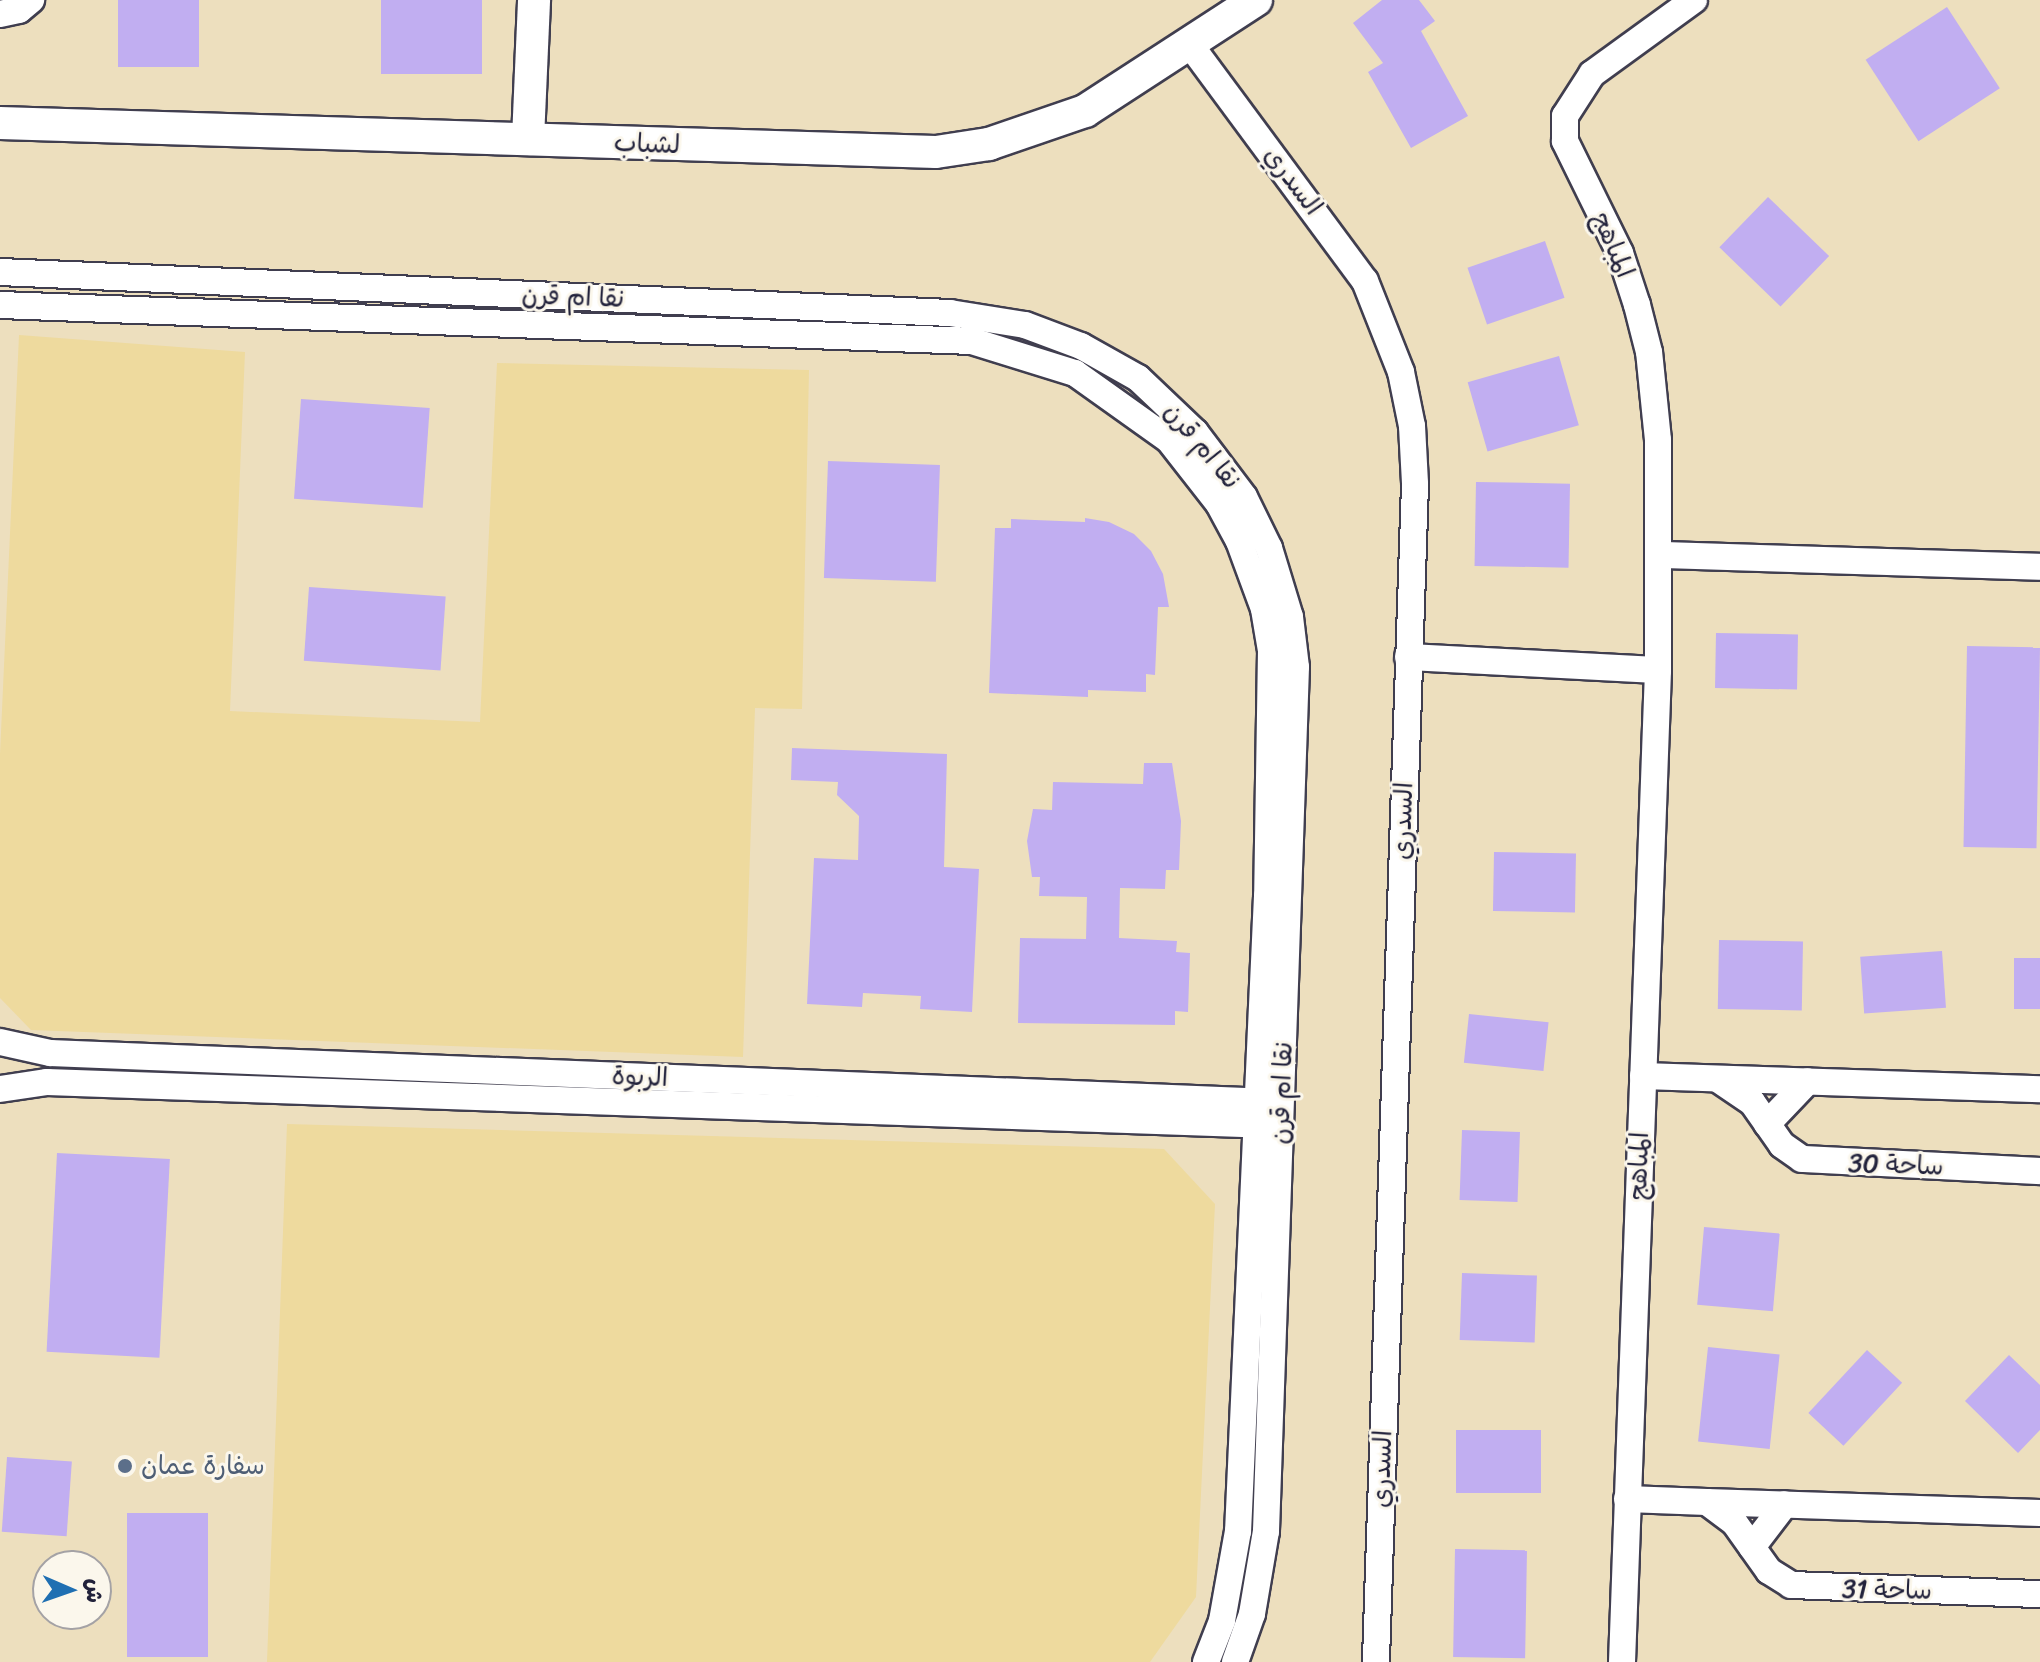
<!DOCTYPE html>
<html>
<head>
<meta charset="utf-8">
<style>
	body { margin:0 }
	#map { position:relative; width:2040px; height:1662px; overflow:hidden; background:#eddfbe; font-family:Sriracha,"Playpen Sans Arabic",sans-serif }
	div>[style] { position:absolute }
	.sand>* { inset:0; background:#eeda9e }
	.building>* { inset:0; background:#c1aef1; transform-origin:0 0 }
	.roads { filter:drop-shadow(2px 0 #403e4f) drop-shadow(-2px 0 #403e4f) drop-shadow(0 2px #403e4f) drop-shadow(0 -2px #403e4f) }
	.minor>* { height:26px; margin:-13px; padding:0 13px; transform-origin:13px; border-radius:13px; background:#fff }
	.tertiary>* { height:32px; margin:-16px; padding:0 16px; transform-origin:16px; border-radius:16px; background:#fff }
	.dots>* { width:22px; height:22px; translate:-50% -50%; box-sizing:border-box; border:4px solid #fbf7ec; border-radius:50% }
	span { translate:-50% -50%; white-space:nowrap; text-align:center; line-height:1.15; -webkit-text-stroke:6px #fbf7ec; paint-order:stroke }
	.street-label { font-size:26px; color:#22223b }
	.service-label { font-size:26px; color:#4e5e75 }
	.left { translate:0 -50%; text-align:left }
	.north { position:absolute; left:32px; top:1550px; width:80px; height:80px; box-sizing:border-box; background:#fbf7ec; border:2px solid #a4a2a5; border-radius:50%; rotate:92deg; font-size:22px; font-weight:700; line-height:32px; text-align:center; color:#22223b }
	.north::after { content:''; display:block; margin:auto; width:28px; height:36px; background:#1f6fb2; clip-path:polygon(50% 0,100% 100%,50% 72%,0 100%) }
</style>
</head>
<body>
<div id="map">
	<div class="sand">
		<div style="clip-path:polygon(19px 335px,245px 352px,230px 711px,480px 722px,497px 363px,809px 370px,802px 709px,755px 708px,743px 1057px,31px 1030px,0 998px,0 754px)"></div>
		<div style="clip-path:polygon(287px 1124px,1164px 1149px,1215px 1204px,1196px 1597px,1150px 1662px,267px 1662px)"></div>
	</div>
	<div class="building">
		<div style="left:118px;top:0;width:81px;height:67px"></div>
		<div style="left:381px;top:0;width:101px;height:74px"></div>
		<div style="clip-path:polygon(1382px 0,1419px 0,1435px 21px,1421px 31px,1468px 116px,1411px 148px,1368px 72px,1383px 63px,1353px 23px)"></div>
		<div style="left:1947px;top:7px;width:97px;height:97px;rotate:57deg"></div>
		<div style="left:1768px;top:197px;width:85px;height:70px;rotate:44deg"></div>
		<div style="left:1545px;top:241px;width:60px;height:82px;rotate:71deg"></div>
		<div style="left:1559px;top:356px;width:72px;height:95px;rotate:74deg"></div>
		<div style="left:301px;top:399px;width:129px;height:100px;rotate:4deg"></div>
		<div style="left:828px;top:461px;width:112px;height:117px;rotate:2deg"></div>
		<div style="left:1476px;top:482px;width:94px;height:84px;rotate:1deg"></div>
		<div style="clip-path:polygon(1085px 518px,1109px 522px,1134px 534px,1151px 551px,1163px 574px,1169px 607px,1158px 607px,1155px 675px,1146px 674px,1146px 692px,1088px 690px,1088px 697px,989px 693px,995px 528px,1011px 528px,1011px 519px,1085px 522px)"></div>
		<div style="left:309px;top:587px;width:137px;height:74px;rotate:4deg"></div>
		<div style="left:1716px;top:633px;width:82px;height:55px;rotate:1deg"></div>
		<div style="left:1967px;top:646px;width:73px;height:201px;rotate:1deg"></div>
		<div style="clip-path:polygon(792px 748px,947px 754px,944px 867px,979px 869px,972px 1012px,920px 1009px,921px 996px,863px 993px,862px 1007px,807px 1004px,814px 858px,858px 860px,859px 816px,837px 795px,838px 782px,791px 780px)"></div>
		<div style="clip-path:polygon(1144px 763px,1172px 763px,1181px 821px,1179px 870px,1166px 870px,1165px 889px,1120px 888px,1119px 938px,1177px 941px,1176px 952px,1190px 953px,1188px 1012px,1175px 1011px,1175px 1025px,1018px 1023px,1020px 938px,1086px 939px,1087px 897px,1039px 896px,1040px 877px,1032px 877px,1027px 841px,1033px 809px,1052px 810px,1053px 782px,1143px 784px)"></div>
		<div style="left:1494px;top:852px;width:82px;height:59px;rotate:1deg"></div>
		<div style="left:1719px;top:940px;width:84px;height:69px;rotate:1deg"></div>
		<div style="left:1942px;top:951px;width:57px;height:82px;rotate:86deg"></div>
		<div style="left:2040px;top:958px;width:51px;height:26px;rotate:90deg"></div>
		<div style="left:1469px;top:1014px;width:80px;height:49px;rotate:6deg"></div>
		<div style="left:1462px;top:1130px;width:58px;height:70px;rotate:2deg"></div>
		<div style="left:57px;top:1153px;width:113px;height:199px;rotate:3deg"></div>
		<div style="left:1704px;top:1227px;width:76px;height:78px;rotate:5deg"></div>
		<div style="left:1462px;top:1273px;width:75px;height:67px;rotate:2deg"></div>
		<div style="left:1708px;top:1347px;width:72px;height:95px;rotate:6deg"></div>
		<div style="left:1867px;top:1350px;width:48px;height:86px;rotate:43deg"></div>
		<div style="clip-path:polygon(2009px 1355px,2040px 1385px,2040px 1430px,2018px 1453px,1965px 1401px)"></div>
		<div style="left:1456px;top:1430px;width:85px;height:63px"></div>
		<div style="left:7px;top:1457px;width:65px;height:75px;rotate:4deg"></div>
		<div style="left:127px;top:1513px;width:81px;height:144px"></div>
		<div style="left:1455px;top:1549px;width:72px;height:108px;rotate:1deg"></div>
	</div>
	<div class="roads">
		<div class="minor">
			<div style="left:0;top:14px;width:19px;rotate:-12deg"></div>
			<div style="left:19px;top:10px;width:16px;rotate:-40deg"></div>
			<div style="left:1191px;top:46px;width:292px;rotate:53.5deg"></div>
			<div style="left:1365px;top:281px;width:98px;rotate:68.4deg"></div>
			<div style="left:1401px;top:372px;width:55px;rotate:78.5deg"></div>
			<div style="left:1412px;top:426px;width:58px;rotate:87deg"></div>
			<div style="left:1415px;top:484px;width:1179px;rotate:91.9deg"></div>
			<div style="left:0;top:272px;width:951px;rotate:2.47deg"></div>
			<div style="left:950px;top:313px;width:76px;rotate:9.1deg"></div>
			<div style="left:1025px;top:325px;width:60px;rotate:20.6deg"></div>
			<div style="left:1081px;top:346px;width:65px;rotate:29.3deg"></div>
			<div style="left:1138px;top:378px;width:79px;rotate:43.5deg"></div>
			<div style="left:1195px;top:432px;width:81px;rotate:53deg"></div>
			<div style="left:1244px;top:497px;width:57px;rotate:63.9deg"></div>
			<div style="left:1269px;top:548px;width:72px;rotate:73.1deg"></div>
			<div style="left:1290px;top:617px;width:50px;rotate:83.2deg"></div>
			<div style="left:1296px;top:667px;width:865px;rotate:91.99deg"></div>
			<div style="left:1266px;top:1531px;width:84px;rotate:99.6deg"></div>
			<div style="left:1252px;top:1614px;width:51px;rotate:109.5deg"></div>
			<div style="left:0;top:305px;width:973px;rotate:2.12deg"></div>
			<div style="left:972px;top:341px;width:108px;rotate:17.3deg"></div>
			<div style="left:1075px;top:373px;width:115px;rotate:35.5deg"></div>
			<div style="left:1169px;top:440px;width:81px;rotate:52deg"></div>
			<div style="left:1219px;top:504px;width:42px;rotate:61.6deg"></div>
			<div style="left:1239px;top:541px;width:72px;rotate:69.8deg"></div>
			<div style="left:1264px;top:609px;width:43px;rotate:80.5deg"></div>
			<div style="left:1271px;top:651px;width:245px;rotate:90.9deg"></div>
			<div style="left:1267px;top:896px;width:636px;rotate:92.61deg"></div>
			<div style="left:1238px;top:1531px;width:91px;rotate:100.1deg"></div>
			<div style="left:1222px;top:1621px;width:44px;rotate:111.3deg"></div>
			<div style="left:1661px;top:555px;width:379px;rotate:1.8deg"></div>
			<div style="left:1408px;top:657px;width:250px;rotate:3deg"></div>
			<div style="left:0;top:1042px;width:51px;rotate:12.4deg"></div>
			<div style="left:50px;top:1053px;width:1221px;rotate:2.3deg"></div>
			<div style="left:1643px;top:1076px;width:397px;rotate:1.9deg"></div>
			<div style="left:1719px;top:1080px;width:40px;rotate:34deg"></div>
			<div style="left:1752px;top:1102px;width:52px;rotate:55.1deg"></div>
			<div style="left:1782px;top:1145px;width:24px;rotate:35deg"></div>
			<div style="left:1802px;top:1159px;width:238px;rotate:2.9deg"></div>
			<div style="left:0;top:1089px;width:48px;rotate:-8.5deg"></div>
			<div style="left:47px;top:1082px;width:1225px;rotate:2.01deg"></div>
			<div style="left:1767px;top:1124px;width:59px;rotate:-46.4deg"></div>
			<div style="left:1627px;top:1499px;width:80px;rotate:2.1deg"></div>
			<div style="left:2040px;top:1513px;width:333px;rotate:-178.1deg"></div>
			<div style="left:1707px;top:1502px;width:34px;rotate:37deg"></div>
			<div style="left:1734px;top:1522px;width:60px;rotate:54.5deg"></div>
			<div style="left:1769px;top:1571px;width:26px;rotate:32deg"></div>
			<div style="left:1791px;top:1585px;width:249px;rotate:2.1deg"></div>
			<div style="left:1752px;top:1547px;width:54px;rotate:-52.5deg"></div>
			<div style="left:1622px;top:1662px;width:993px;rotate:-87.92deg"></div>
			<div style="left:1658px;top:670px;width:230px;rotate:-90deg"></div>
			<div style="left:1658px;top:440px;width:88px;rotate:-95.8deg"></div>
			<div style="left:1649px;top:352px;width:49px;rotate:-104.3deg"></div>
			<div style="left:1637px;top:305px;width:55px;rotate:-108.1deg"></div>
			<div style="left:1620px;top:253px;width:125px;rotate:-116.2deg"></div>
			<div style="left:1565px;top:141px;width:25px;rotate:-90deg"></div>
			<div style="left:1565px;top:116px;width:50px;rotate:-57.3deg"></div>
			<div style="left:1592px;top:74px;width:126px;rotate:-36deg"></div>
		</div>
		<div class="tertiary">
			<div style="left:0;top:123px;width:936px;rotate:1.77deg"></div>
			<div style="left:936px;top:152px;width:54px;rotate:-8.6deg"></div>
			<div style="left:989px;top:144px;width:102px;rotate:-19deg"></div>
			<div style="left:1085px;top:111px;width:204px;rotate:-33deg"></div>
			<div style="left:528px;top:139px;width:139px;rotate:-87.5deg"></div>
		</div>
	</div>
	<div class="dots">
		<div style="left:125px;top:1466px;background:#5c6f8a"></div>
	</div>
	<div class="street-label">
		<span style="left:647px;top:144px;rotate:2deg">لشباب</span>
		<span style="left:1293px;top:181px;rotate:53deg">السدري</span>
		<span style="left:1613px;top:245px;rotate:67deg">المباهج</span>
		<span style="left:573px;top:297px;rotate:2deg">نقا ام قرن</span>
		<span style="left:1202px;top:446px;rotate:50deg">نقا ام قرن</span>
		<span style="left:1403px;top:821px;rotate:-88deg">السدري</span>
		<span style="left:640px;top:1077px;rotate:2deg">الربوة</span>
		<span style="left:1282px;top:1093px;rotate:-88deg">نقا ام قرن</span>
		<span style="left:1896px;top:1165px;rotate:2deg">ساحة 30</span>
		<span style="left:1639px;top:1166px;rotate:-88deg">المباهج</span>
		<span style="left:1382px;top:1469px;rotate:-88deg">السدري</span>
		<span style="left:1887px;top:1590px;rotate:1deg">ساحة 31</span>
	</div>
	<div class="service-label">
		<span class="left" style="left:141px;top:1466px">سفارة عمان</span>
	</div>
	<div class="north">ش</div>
</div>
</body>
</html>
